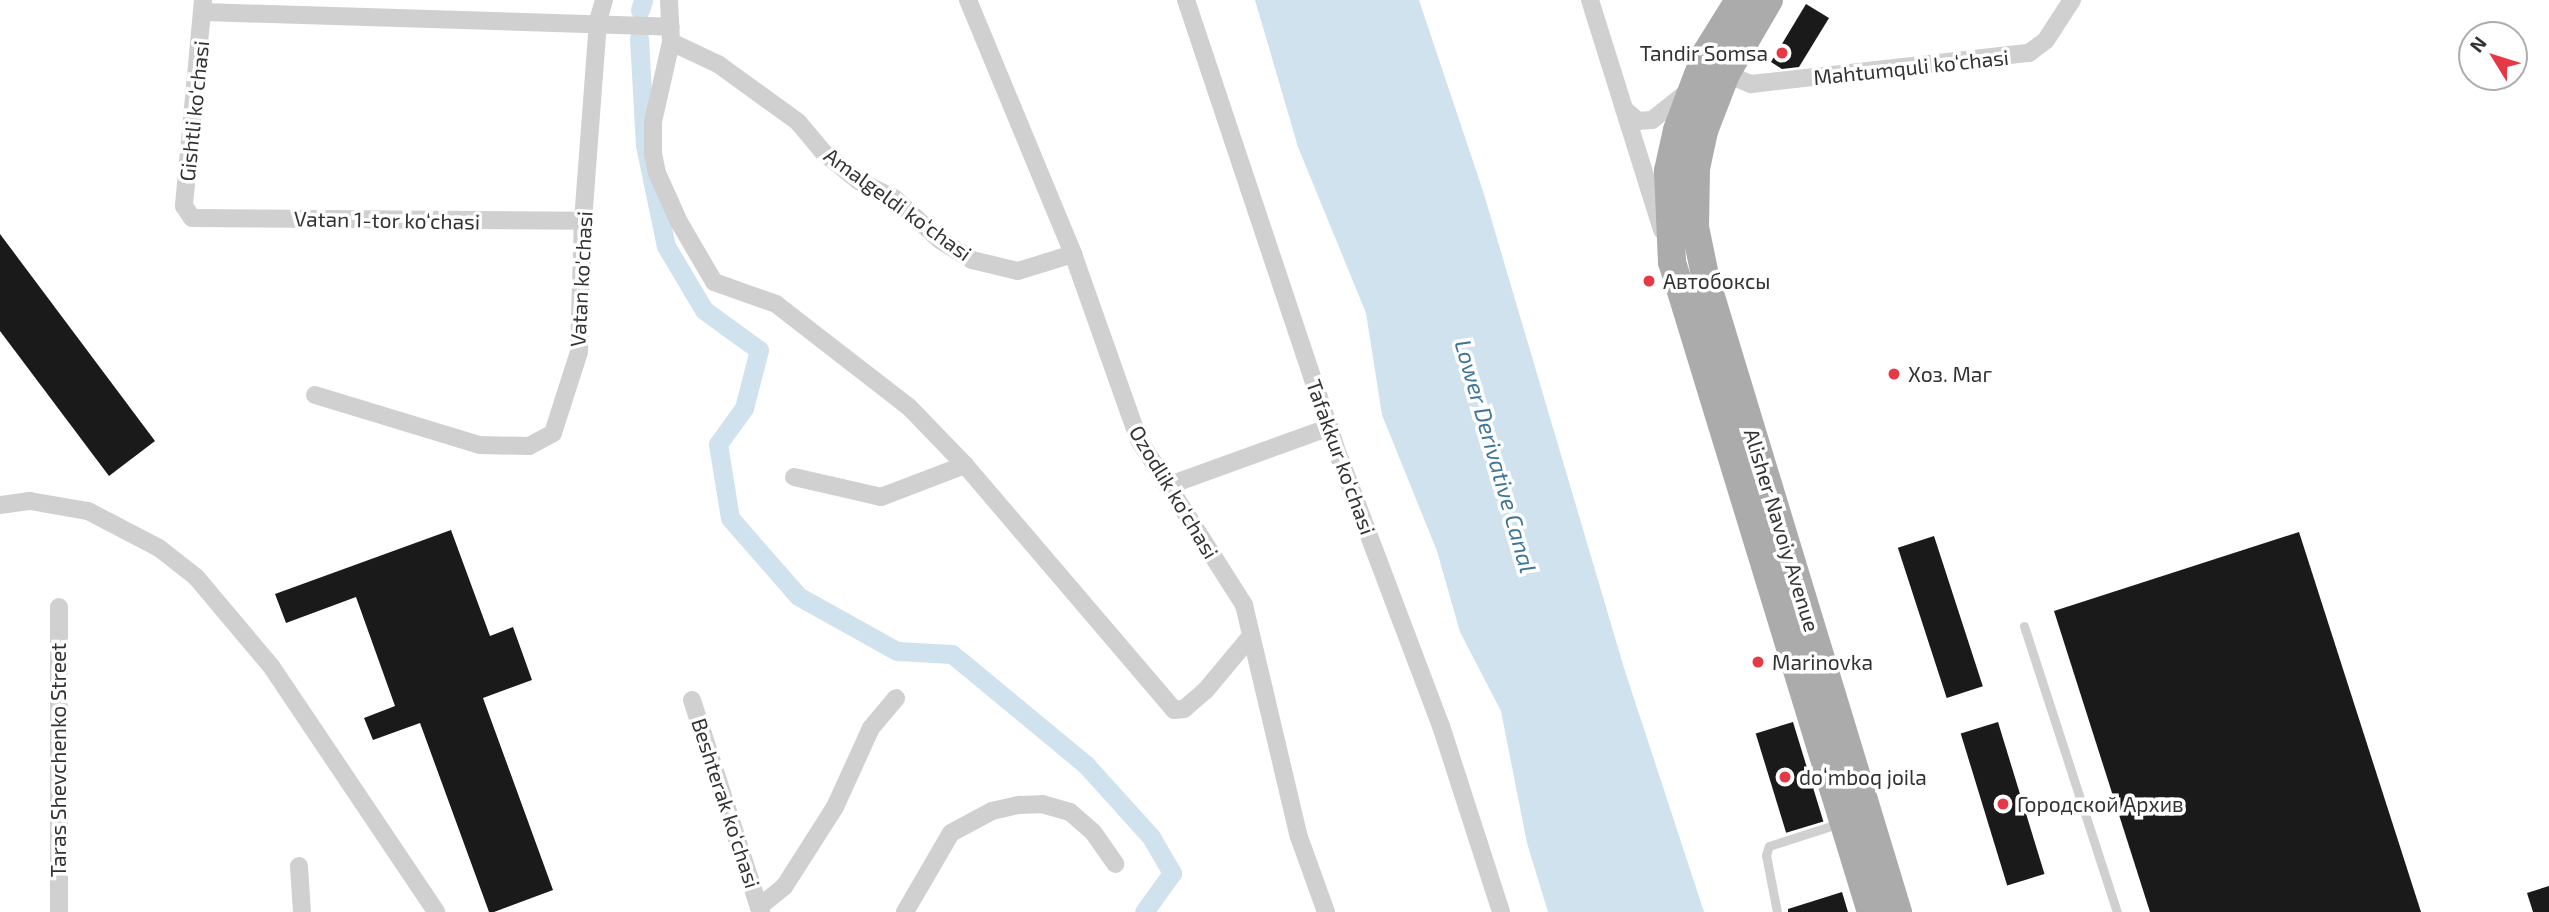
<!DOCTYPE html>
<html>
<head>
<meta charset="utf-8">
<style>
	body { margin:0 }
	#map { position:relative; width:2549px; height:912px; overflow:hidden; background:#fff; font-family:"Exo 2",sans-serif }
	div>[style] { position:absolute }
	.water>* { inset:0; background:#cfe2ee }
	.canal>* { height:19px; margin:-9.5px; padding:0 9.5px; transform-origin:9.5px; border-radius:9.5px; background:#cfe2ee }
	.building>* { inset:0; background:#1a1a1a; transform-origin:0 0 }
	.service>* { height:9px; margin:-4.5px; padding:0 4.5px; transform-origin:4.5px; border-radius:4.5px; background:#d0d0d0 }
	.minor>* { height:18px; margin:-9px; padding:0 9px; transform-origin:9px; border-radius:9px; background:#d0d0d0 }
	.primary>* { height:28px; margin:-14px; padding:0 14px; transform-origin:14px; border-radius:14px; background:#ababab }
	.dots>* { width:19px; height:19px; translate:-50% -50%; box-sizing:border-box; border:4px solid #fff; border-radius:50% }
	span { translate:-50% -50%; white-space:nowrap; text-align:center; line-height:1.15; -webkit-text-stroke:7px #fff; paint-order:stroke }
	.poi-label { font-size:21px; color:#333 }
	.right { translate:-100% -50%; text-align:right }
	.left { translate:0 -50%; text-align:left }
	.street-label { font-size:21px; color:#333 }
	.water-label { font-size:23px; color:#3f7597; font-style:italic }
	.north { position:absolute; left:2458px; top:21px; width:70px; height:70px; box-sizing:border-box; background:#fff; border:2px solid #adadad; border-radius:50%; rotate:308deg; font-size:19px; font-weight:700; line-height:28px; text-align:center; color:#333 }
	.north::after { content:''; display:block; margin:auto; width:24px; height:32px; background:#e63946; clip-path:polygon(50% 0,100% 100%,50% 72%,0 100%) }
</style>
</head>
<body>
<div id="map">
	<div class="water">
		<div style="clip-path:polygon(1255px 0,1419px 0,1483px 191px,1624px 668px,1704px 912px,1548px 912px,1527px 843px,1501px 711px,1460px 632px,1437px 551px,1382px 415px,1366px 313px,1298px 147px)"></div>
	</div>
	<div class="canal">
		<div style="left:640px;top:10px;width:10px;rotate:-73deg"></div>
		<div style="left:639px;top:38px;width:107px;rotate:86.8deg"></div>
		<div style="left:645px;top:145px;width:103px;rotate:78.3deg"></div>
		<div style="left:666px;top:246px;width:74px;rotate:59.3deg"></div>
		<div style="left:704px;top:310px;width:68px;rotate:36deg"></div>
		<div style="left:759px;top:350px;width:60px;rotate:104.5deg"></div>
		<div style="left:744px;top:408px;width:44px;rotate:125.8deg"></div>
		<div style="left:718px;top:444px;width:75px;rotate:80.8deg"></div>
		<div style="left:730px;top:518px;width:103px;rotate:48.9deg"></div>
		<div style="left:798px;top:596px;width:113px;rotate:29.1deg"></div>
		<div style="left:897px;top:651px;width:55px;rotate:3.1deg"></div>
		<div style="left:952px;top:654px;width:174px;rotate:39.6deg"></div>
		<div style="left:1086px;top:765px;width:97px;rotate:47.9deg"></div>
		<div style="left:1151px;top:837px;width:42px;rotate:59.7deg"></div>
		<div style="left:1172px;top:873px;width:48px;rotate:125.7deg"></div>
	</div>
	<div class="building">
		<div style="clip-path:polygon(1806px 4px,1829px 18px,1799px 67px,1782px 69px,1771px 62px)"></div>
		<div style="clip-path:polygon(0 234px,155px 441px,109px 476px,0 331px)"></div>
		<div style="clip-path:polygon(451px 530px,490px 636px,513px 627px,532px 680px,483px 698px,553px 890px,494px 912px,489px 912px,420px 723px,373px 740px,364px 718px,395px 706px,356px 597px,286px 623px,275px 594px)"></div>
		<div style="clip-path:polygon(2299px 532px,2421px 912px,2150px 912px,2054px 611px)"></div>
		<div style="left:1934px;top:536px;width:158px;height:38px;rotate:72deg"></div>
		<div style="left:1793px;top:722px;width:104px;height:39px;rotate:73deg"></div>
		<div style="left:1998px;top:722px;width:159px;height:39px;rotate:73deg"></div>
		<div style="clip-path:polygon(2549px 886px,2549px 912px,2533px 912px,2527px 893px)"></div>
		<div style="clip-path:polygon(1842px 892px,1848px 912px,1788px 912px,1788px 909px)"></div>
	</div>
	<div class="service">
		<div style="left:2024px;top:626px;width:301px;rotate:72deg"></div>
		<div style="left:1777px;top:912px;width:58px;rotate:-100.9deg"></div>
		<div style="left:1766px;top:855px;width:9px;rotate:-72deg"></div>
		<div style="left:1769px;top:846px;width:75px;rotate:-17.9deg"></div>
	</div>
	<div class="minor">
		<div style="left:203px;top:0;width:207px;rotate:95.3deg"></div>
		<div style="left:184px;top:206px;width:14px;rotate:56deg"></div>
		<div style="left:192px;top:218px;width:391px;rotate:0.4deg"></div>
		<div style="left:669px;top:0;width:42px;rotate:87.3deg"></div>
		<div style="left:671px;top:42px;width:82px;rotate:102.7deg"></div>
		<div style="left:653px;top:122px;width:31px;rotate:90deg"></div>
		<div style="left:653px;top:153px;width:20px;rotate:79deg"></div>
		<div style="left:657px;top:173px;width:54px;rotate:65.8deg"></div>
		<div style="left:679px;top:222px;width:69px;rotate:59.7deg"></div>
		<div style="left:714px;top:282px;width:66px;rotate:19.5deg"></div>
		<div style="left:776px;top:304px;width:168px;rotate:37.8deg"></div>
		<div style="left:909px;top:407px;width:81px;rotate:46deg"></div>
		<div style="left:965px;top:465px;width:322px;rotate:49.5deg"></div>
		<div style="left:1174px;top:710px;width:10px;rotate:-6deg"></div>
		<div style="left:1184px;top:709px;width:29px;rotate:-41deg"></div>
		<div style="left:1206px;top:690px;width:70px;rotate:-50.2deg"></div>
		<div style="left:968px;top:0;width:275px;rotate:67.5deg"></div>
		<div style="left:1073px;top:254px;width:197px;rotate:70.5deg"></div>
		<div style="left:1139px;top:440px;width:196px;rotate:57.5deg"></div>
		<div style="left:1244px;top:605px;width:238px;rotate:76.7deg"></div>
		<div style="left:1299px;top:837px;width:80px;rotate:70.2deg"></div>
		<div style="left:1186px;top:0;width:484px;rotate:71.5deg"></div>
		<div style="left:1340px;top:459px;width:285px;rotate:69.3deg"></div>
		<div style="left:1441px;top:726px;width:195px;rotate:72.1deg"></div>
		<div style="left:1590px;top:0;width:241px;rotate:72.6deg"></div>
		<div style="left:204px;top:12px;width:467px;rotate:1.8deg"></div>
		<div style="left:671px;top:42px;width:52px;rotate:25.1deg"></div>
		<div style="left:718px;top:64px;width:99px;rotate:35.9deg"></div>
		<div style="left:798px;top:122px;width:40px;rotate:50deg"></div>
		<div style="left:824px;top:153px;width:45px;rotate:38.7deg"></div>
		<div style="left:859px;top:181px;width:39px;rotate:26deg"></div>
		<div style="left:894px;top:198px;width:62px;rotate:42.4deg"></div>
		<div style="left:940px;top:240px;width:38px;rotate:32deg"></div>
		<div style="left:972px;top:260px;width:47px;rotate:13.4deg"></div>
		<div style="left:1018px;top:271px;width:58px;rotate:-17.2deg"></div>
		<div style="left:1726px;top:74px;width:27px;rotate:22deg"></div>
		<div style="left:1751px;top:84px;width:280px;rotate:-6.4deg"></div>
		<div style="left:2029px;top:53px;width:21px;rotate:-37deg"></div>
		<div style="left:2046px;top:40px;width:48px;rotate:-57deg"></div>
		<div style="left:1624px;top:109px;width:18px;rotate:41deg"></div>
		<div style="left:1638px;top:121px;width:14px;rotate:-4deg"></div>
		<div style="left:1652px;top:120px;width:43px;rotate:-38.5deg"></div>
		<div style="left:315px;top:395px;width:172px;rotate:16.9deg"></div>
		<div style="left:480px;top:445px;width:49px;rotate:1.2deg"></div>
		<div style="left:529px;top:446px;width:27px;rotate:-28deg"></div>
		<div style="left:553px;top:433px;width:85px;rotate:-72.2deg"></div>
		<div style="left:579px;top:352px;width:131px;rotate:-88.3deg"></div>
		<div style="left:583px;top:221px;width:201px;rotate:-85.7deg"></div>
		<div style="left:598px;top:21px;width:22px;rotate:-74deg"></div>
		<div style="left:794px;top:477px;width:89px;rotate:12.9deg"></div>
		<div style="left:881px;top:497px;width:90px;rotate:-20.9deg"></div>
		<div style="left:1167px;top:486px;width:173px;rotate:-19.9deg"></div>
		<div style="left:0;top:505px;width:30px;rotate:-8deg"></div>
		<div style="left:30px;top:501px;width:59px;rotate:9.8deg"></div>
		<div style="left:88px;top:511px;width:80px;rotate:27.5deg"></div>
		<div style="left:159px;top:548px;width:47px;rotate:38.1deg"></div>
		<div style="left:196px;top:577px;width:116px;rotate:49.9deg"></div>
		<div style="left:271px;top:666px;width:296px;rotate:56.1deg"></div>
		<div style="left:59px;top:607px;width:305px;rotate:90deg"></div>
		<div style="left:692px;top:700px;width:218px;rotate:72.1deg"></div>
		<div style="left:299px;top:866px;width:46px;rotate:86.3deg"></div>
		<div style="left:761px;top:912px;width:5px;rotate:-112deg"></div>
		<div style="left:759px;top:907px;width:32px;rotate:-39deg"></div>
		<div style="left:784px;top:887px;width:95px;rotate:-57.5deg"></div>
		<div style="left:835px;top:807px;width:87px;rotate:-65.5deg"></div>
		<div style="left:871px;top:728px;width:39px;rotate:-50deg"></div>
		<div style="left:905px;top:912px;width:91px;rotate:-59.8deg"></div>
		<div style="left:951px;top:833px;width:47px;rotate:-28.2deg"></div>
		<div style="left:992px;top:811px;width:28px;rotate:-13deg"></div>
		<div style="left:1019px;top:805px;width:23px;rotate:-2deg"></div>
		<div style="left:1042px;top:804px;width:29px;rotate:16deg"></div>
		<div style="left:1070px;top:812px;width:30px;rotate:41deg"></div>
		<div style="left:1093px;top:832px;width:39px;rotate:55deg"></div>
	</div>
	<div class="primary">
		<div style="left:1739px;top:0;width:62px;rotate:121.9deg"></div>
		<div style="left:1706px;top:53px;width:82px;rotate:110.6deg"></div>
		<div style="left:1677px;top:130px;width:42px;rotate:102.4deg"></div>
		<div style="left:1668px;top:171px;width:91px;rotate:87.5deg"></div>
		<div style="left:1672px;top:262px;width:680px;rotate:72.98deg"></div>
		<div style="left:1769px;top:0;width:86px;rotate:120.2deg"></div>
		<div style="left:1726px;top:74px;width:61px;rotate:111.1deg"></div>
		<div style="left:1704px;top:131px;width:40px;rotate:102deg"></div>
		<div style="left:1696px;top:170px;width:57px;rotate:91deg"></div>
		<div style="left:1695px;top:227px;width:54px;rotate:78.3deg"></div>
		<div style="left:1706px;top:280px;width:661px;rotate:73.1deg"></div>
	</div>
	<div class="dots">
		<div style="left:1782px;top:53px;background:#e63946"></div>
		<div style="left:1649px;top:281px;background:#e63946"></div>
		<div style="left:1894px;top:374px;background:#e63946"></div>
		<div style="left:1758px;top:662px;background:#e63946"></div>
		<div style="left:1785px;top:777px;background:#e63946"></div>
		<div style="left:2003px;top:804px;background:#e63946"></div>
	</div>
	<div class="poi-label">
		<span class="right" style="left:1768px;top:53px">Tandir Somsa</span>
		<span class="left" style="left:1663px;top:281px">Автобоксы</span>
		<span class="left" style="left:1908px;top:374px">Хоз. Маг</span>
		<span class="left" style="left:1772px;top:662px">Marinovka</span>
		<span class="left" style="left:1799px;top:777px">doʻmboq joila</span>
		<span class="left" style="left:2017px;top:804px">Городской Архив</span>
	</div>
	<div class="street-label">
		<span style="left:1911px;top:67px;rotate:-6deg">Mahtumquli ko‘chasi</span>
		<span style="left:194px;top:111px;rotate:-84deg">Gishtli ko‘chasi</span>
		<span style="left:898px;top:204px;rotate:36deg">Amalgeldi ko‘chasi</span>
		<span style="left:387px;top:220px;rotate:1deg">Vatan 1-tor ko‘chasi</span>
		<span style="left:581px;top:279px;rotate:-87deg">Vatan ko'chasi</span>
		<span style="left:1341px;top:457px;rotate:70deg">Tafakkur ko‘chasi</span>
		<span style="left:1174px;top:492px;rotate:59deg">Ozodlik ko‘chasi</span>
		<span style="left:1782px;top:530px;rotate:73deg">Alisher Navoiy Avenue</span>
		<span style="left:58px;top:760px;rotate:-90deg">Taras Shevchenko Street</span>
		<span style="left:726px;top:803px;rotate:72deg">Beshterak ko‘chasi</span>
	</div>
	<div class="water-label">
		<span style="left:1496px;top:456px;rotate:74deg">Lower Derivative Canal</span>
	</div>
	<div class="north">N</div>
</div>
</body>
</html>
